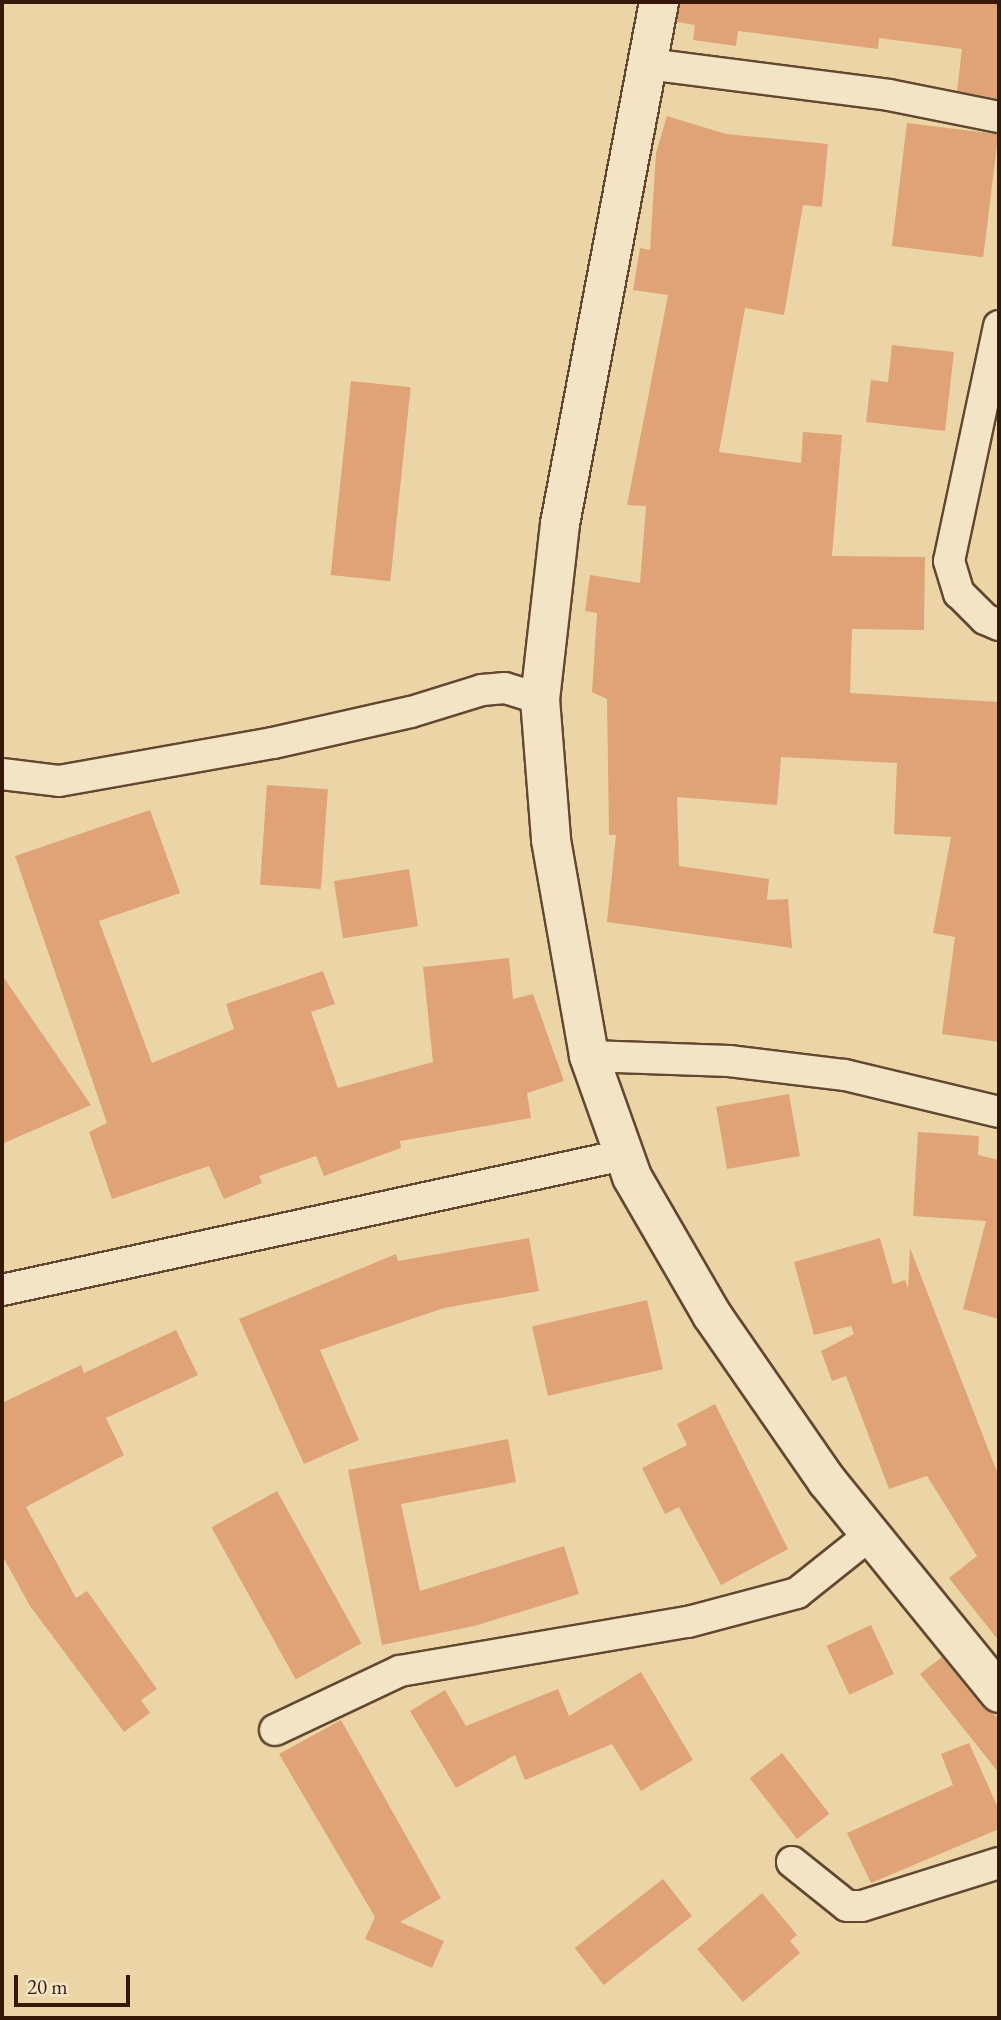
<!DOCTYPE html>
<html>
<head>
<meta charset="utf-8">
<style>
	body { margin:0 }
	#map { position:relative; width:1001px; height:2020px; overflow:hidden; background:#ebd5a6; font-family:"EB Garamond",serif }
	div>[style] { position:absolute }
	.building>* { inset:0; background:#e0a377; transform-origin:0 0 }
	.roads { filter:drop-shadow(2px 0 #634730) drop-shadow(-2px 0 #634730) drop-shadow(0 2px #634730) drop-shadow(0 -2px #634730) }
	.minor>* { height:30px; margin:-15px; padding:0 15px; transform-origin:15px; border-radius:15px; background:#f2e4c5 }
	.tertiary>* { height:38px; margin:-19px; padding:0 19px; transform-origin:19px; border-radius:19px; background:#f2e4c5 }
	span { translate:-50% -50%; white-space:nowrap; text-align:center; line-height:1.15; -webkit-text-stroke:5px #f2e4c5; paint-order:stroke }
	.frame { position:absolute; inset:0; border:4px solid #361809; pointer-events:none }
	.scale { position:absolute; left:14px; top:1975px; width:116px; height:32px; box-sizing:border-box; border:4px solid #361809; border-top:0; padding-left:9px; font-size:21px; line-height:24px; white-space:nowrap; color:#361809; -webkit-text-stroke:5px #f2e4c5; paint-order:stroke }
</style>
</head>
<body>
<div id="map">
	<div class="building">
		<div style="clip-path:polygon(680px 2px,999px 2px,999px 99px,957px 91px,962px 49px,879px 38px,878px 49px,738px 31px,736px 46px,693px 40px,695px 25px,677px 22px)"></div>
		<div style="clip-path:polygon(667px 116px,726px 134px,828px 144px,822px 207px,803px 205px,784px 315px,745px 308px,719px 452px,801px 463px,803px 432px,842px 435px,832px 556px,925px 557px,924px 630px,852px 629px,850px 693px,999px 702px,999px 1042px,942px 1034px,955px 937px,933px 933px,951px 837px,894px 834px,897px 763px,781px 757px,777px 805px,677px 797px,679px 866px,769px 879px,767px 900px,788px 899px,792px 948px,607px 922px,616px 835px,609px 835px,607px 699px,592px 692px,597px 613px,585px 611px,590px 575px,640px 583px,646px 506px,627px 505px,668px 295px,633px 290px,640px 248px,650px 250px,656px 153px)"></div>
		<div style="left:907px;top:123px;width:92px;height:124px;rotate:7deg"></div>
		<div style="clip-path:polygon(892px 345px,954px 352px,945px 431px,866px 422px,871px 380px,888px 382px)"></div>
		<div style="left:351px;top:381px;width:60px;height:195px;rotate:6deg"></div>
		<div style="left:267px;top:785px;width:61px;height:100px;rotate:4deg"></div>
		<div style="clip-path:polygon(150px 810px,180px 893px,99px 921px,152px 1063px,234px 1029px,226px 1004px,323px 971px,335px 1004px,311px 1012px,338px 1088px,433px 1062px,423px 967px,509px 958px,513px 999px,533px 994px,564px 1081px,527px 1093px,531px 1118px,400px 1141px,401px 1148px,324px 1176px,316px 1156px,259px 1176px,262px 1183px,224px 1199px,209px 1166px,112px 1199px,89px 1132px,107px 1123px,15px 856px)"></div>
		<div style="left:409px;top:869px;width:58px;height:76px;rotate:81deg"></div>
		<div style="clip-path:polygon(2px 975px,91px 1105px,2px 1144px)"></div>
		<div style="left:789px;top:1094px;width:63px;height:74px;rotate:80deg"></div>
		<div style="clip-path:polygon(918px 1132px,979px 1136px,978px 1155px,999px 1160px,999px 1319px,963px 1309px,986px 1221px,913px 1216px)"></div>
		<div style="clip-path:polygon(529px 1238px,539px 1291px,444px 1308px,320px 1350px,359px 1440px,304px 1464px,239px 1319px,396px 1254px,398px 1261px)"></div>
		<div style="clip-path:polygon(880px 1238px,893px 1284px,905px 1280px,908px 1288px,910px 1248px,999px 1477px,999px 1641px,949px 1578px,977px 1556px,927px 1476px,889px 1489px,846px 1376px,832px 1381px,821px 1351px,854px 1334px,851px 1326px,814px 1335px,794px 1262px)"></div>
		<div style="left:647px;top:1300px;width:71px;height:118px;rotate:77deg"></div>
		<div style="clip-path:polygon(176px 1330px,198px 1375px,106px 1418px,124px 1455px,26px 1507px,76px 1598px,87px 1591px,157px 1689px,141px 1700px,150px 1713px,124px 1732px,30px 1606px,2px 1555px,2px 1403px,81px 1365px,84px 1373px)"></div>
		<div style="clip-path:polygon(715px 1404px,788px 1549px,721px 1585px,679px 1507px,665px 1514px,642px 1468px,687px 1445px,677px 1424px)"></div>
		<div style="clip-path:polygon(508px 1439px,516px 1482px,401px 1504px,420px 1591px,564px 1546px,579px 1594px,474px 1626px,382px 1645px,348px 1470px)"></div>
		<div style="left:277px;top:1491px;width:174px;height:75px;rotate:61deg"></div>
		<div style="left:871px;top:1625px;width:54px;height:49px;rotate:65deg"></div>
		<div style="clip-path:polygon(942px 1657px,982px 1707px,999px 1718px,999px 1773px,920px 1674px)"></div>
		<div style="clip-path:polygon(641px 1672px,693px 1760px,641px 1791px,612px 1744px,525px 1780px,515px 1755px,456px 1788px,410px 1711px,445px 1690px,466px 1726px,558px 1689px,569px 1716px)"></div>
		<div style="clip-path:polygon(341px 1720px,441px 1898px,400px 1922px,444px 1941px,432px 1968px,365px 1939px,375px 1917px,279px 1754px)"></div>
		<div style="clip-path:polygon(969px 1743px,999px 1810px,999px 1829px,871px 1883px,847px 1833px,953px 1785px,941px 1754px)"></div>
		<div style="left:782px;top:1753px;width:77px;height:41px;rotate:52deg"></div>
		<div style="left:663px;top:1879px;width:47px;height:112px;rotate:52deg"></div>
		<div style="clip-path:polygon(762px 1893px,797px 1935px,790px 1941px,800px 1953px,743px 2002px,697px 1949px)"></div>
	</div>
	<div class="roads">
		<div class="minor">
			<div style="left:648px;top:64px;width:243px;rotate:7.3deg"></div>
			<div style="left:889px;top:95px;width:112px;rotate:11.3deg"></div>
			<div style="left:999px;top:326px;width:240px;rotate:102deg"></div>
			<div style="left:949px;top:561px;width:34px;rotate:73deg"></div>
			<div style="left:959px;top:593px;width:37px;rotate:45deg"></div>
			<div style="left:985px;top:619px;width:15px;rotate:23deg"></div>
			<div style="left:2px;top:774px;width:57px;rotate:7deg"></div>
			<div style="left:59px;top:781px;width:217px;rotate:-10.1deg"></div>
			<div style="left:273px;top:743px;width:141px;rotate:-12.7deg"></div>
			<div style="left:411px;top:712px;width:74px;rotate:-17.2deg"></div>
			<div style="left:482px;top:690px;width:23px;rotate:-5deg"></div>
			<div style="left:505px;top:688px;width:37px;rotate:17deg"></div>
			<div style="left:589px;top:1056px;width:140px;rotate:2deg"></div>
			<div style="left:729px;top:1061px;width:117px;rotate:6.9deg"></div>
			<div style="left:845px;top:1075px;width:158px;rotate:13.5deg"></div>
			<div style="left:2px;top:1290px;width:636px;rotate:-12.26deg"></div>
			<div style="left:275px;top:1730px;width:138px;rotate:-25.3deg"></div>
			<div style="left:400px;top:1671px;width:292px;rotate:-9.7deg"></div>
			<div style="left:688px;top:1622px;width:113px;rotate:-14.9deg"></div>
			<div style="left:797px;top:1593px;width:93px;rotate:-38.5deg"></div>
			<div style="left:792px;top:1862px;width:70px;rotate:38.7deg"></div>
			<div style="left:847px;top:1906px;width:15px"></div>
			<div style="left:862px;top:1906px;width:144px;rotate:-17.4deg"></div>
		</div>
		<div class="tertiary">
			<div style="left:659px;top:2px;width:531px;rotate:100.74deg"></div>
			<div style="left:560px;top:524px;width:176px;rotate:96.5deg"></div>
			<div style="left:540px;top:699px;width:141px;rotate:85.5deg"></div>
			<div style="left:551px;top:840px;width:219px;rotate:80deg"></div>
			<div style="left:589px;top:1056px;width:128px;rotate:70.4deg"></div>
			<div style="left:632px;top:1177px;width:160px;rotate:59.9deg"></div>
			<div style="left:712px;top:1315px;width:202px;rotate:55.3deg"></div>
			<div style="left:827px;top:1481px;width:273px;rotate:50.9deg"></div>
		</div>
	</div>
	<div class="frame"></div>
	<div class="scale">20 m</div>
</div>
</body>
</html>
